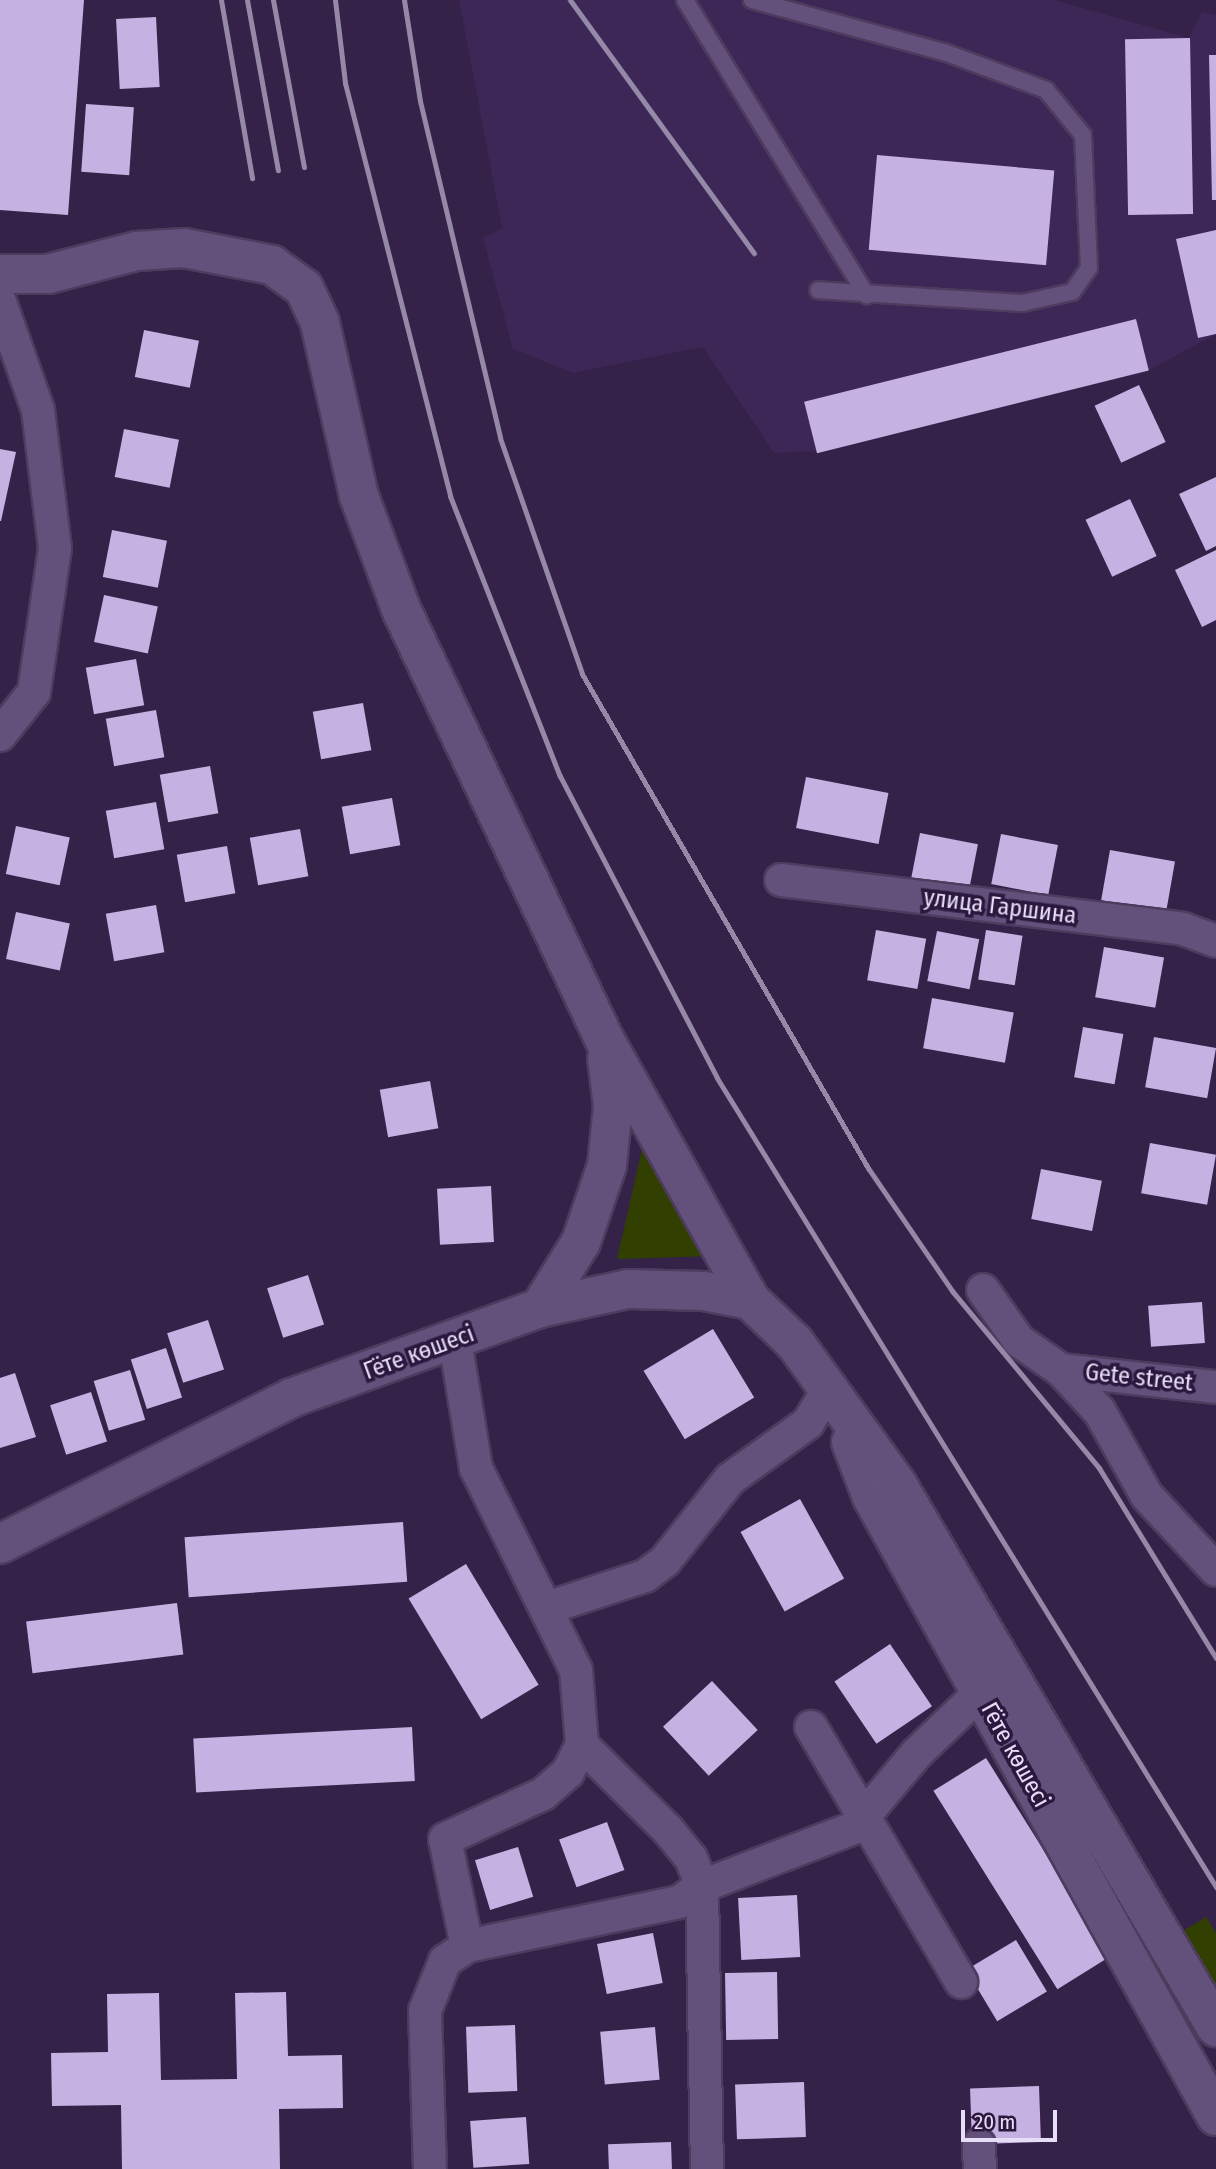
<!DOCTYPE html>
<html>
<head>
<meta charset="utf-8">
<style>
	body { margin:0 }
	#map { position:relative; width:1216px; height:2169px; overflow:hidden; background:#342249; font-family:"Fira Sans Condensed",sans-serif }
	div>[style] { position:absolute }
	.built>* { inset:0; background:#3d2756 }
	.green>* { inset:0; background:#314001 }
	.building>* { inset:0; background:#c5b1e2; transform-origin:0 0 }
	.roads { filter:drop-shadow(2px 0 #4d3c5e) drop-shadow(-2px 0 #4d3c5e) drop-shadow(0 2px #4d3c5e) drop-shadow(0 -2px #4d3c5e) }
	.service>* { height:16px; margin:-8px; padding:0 8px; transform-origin:8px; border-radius:8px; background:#63517c }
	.minor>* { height:32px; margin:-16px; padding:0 16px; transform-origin:16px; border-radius:16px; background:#63517c }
	.tertiary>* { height:38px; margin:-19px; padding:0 19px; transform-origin:19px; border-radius:19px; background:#63517c }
	.secondary>* { height:38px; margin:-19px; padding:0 19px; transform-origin:19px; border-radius:19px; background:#63517c }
	.rail>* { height:5px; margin:-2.5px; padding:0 2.5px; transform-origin:2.5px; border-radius:2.5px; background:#9689a8 }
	span { translate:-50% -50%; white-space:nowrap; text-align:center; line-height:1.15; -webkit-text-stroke:7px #2a183e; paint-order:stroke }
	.street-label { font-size:24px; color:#e7ddf6 }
	.scale { position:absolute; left:961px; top:2110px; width:96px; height:32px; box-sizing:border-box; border:4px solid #e7ddf6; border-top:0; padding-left:9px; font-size:21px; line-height:24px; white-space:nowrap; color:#e7ddf6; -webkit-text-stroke:5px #2a183e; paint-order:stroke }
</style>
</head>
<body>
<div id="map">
	<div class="built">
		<div style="clip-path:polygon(459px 0,1054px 0,1189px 38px,1202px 12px,1216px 15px,1216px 334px,1149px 370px,817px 451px,774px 453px,703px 347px,573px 373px,513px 349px,483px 238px,502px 228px)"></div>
	</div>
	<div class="green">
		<div style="clip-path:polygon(643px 1145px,714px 1256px,617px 1259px)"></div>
		<div style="clip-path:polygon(1206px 1917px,1216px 1933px,1216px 1993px,1180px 1933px)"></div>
	</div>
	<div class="building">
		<div style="clip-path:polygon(0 0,84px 0,68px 215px,0 210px)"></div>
		<div style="left:156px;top:17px;width:70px;height:40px;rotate:87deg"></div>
		<div style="left:1190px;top:38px;width:176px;height:65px;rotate:89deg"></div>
		<div style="clip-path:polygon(1209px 55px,1216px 55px,1216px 200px,1212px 200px)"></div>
		<div style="left:86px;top:104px;width:48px;height:68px;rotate:4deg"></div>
		<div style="left:877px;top:155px;width:178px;height:95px;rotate:5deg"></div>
		<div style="clip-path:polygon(1216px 230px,1216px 334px,1198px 338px,1176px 239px)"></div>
		<div style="left:1136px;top:319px;width:53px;height:342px;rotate:76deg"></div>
		<div style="left:144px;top:330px;width:56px;height:48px;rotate:11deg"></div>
		<div style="left:1139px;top:385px;width:63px;height:49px;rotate:65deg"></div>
		<div style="left:124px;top:429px;width:56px;height:49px;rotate:11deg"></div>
		<div style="clip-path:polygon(0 449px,16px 452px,1px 521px,0 521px)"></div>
		<div style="clip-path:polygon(1216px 477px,1216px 546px,1206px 551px,1179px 494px)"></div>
		<div style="left:1130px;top:499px;width:63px;height:49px;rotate:65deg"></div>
		<div style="left:112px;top:530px;width:56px;height:48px;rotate:11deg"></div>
		<div style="clip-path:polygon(1216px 550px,1216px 620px,1202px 627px,1175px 570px)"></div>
		<div style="left:104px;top:595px;width:55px;height:48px;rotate:12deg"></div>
		<div style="left:136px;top:659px;width:47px;height:51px;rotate:80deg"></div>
		<div style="left:363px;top:703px;width:48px;height:51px;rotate:80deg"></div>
		<div style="left:156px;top:710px;width:48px;height:51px;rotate:80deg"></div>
		<div style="left:210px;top:766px;width:48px;height:51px;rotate:80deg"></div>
		<div style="left:806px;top:777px;width:84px;height:52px;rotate:11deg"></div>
		<div style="left:392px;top:798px;width:48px;height:51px;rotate:80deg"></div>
		<div style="left:156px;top:802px;width:48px;height:51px;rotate:80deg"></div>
		<div style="left:16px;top:826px;width:55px;height:49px;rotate:12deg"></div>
		<div style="left:300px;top:829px;width:48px;height:51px;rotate:80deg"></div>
		<div style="left:920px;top:833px;width:59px;height:52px;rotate:11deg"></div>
		<div style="left:1001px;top:834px;width:58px;height:51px;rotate:11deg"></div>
		<div style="left:227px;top:846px;width:48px;height:51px;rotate:80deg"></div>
		<div style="left:1110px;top:850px;width:66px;height:51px;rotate:10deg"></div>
		<div style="left:156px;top:905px;width:48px;height:51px;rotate:80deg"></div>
		<div style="left:16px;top:912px;width:55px;height:48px;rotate:12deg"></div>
		<div style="left:876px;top:930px;width:51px;height:51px;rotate:10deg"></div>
		<div style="left:986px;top:930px;width:37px;height:50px;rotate:9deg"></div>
		<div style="left:937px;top:931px;width:43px;height:51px;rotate:11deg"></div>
		<div style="left:1104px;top:947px;width:61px;height:51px;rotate:10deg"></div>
		<div style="left:932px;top:998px;width:83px;height:51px;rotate:10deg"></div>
		<div style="left:1083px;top:1027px;width:41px;height:51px;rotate:10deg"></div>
		<div style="left:1154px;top:1037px;width:63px;height:51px;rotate:10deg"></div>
		<div style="left:430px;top:1081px;width:48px;height:51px;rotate:80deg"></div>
		<div style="left:1150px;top:1143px;width:67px;height:51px;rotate:10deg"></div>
		<div style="left:1041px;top:1169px;width:62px;height:51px;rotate:11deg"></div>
		<div style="left:491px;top:1186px;width:56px;height:54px;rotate:87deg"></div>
		<div style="left:308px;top:1275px;width:52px;height:43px;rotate:72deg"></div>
		<div style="left:1202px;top:1302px;width:41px;height:54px;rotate:86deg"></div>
		<div style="left:208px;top:1320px;width:52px;height:43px;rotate:72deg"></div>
		<div style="left:713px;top:1329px;width:80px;height:81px;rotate:59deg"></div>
		<div style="left:166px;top:1348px;width:52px;height:37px;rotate:72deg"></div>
		<div style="left:130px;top:1370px;width:52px;height:38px;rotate:73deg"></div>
		<div style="clip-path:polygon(15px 1373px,36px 1437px,0 1448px,0 1378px)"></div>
		<div style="left:91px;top:1392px;width:52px;height:43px;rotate:72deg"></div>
		<div style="left:800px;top:1499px;width:91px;height:68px;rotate:61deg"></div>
		<div style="left:403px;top:1522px;width:60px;height:219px;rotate:86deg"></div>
		<div style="left:466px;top:1564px;width:141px;height:67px;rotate:59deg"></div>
		<div style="left:177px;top:1603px;width:52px;height:152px;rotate:83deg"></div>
		<div style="left:890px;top:1644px;width:75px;height:67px;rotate:56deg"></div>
		<div style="left:712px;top:1681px;width:67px;height:67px;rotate:47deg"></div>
		<div style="left:412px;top:1727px;width:54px;height:219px;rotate:87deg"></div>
		<div style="left:986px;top:1758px;width:234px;height:62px;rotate:58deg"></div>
		<div style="left:607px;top:1822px;width:51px;height:51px;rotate:70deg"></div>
		<div style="left:518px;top:1847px;width:52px;height:45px;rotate:73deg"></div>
		<div style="left:797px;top:1895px;width:62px;height:59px;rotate:87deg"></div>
		<div style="left:653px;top:1933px;width:51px;height:57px;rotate:79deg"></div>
		<div style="left:1016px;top:1940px;width:60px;height:58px;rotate:59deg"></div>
		<div style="left:777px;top:1972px;width:67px;height:52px;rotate:89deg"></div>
		<div style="clip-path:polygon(286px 1992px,288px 2056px,342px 2055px,343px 2108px,279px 2109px,280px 2169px,122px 2169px,121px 2105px,52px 2106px,51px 2053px,108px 2052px,107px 1994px,159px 1993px,161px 2080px,237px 2079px,235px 1993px)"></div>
		<div style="left:515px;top:2025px;width:66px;height:49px;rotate:88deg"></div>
		<div style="left:655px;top:2027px;width:53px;height:55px;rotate:85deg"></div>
		<div style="left:804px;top:2082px;width:55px;height:69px;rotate:88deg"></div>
		<div style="left:1039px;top:2086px;width:56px;height:69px;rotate:88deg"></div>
		<div style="left:526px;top:2117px;width:47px;height:56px;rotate:86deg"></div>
		<div style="left:671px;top:2142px;width:27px;height:63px;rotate:88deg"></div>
	</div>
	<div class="roads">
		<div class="service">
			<div style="left:685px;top:0;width:347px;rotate:58.4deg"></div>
			<div style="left:752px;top:0;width:199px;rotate:15.2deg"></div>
			<div style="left:944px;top:52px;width:109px;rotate:20.4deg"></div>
			<div style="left:1046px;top:90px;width:58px;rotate:50.6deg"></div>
			<div style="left:1083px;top:135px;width:133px;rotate:87.4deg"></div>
			<div style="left:1089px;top:268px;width:29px;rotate:125deg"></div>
			<div style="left:1072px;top:292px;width:51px;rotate:167.6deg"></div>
			<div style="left:1022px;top:303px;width:204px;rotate:-176.4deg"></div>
		</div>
		<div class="minor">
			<div style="left:0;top:302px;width:114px;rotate:70.6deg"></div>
			<div style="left:38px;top:410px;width:139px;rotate:83deg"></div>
			<div style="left:55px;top:548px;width:146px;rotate:98.3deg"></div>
			<div style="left:34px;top:692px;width:55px;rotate:128.3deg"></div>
			<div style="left:781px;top:880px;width:405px;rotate:6.9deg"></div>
			<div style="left:1183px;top:929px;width:35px;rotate:20deg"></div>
			<div style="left:983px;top:1290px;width:62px;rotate:54.8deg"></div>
			<div style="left:1019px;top:1341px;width:51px;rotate:34.6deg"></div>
			<div style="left:1061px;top:1370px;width:57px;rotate:47.1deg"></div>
			<div style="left:1100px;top:1412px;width:96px;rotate:60.8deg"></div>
			<div style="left:1147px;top:1496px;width:101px;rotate:47deg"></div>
			<div style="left:455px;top:1341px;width:129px;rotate:80.6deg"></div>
			<div style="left:476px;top:1468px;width:225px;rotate:63.7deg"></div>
			<div style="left:576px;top:1670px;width:75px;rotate:85.4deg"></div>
			<div style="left:582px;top:1745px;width:121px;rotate:44.7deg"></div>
			<div style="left:668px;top:1830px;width:36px;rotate:51deg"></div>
			<div style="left:691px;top:1858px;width:30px;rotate:69deg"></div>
			<div style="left:702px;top:1886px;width:283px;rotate:89deg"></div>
			<div style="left:1061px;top:1370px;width:156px;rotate:6.3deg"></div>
			<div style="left:547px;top:1608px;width:103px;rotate:-18.1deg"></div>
			<div style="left:645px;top:1576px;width:25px;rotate:-37deg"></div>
			<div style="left:665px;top:1561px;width:105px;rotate:-51.6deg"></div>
			<div style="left:730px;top:1479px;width:96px;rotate:-35.7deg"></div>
			<div style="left:808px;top:1423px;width:42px;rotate:-58.6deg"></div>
			<div style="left:811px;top:1727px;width:296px;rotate:59.5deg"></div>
			<div style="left:467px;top:1946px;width:109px;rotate:-101.6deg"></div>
			<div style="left:445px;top:1839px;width:108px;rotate:-24.7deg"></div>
			<div style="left:543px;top:1794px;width:33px;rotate:-41deg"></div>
			<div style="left:568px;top:1772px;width:30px;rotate:-63deg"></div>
			<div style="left:979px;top:2145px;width:24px;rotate:88deg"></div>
			<div style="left:430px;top:2169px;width:158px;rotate:-91.8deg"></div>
			<div style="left:425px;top:2011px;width:54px;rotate:-68.2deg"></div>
			<div style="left:445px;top:1961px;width:27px;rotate:-34deg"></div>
			<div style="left:467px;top:1946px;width:217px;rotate:-11.7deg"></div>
			<div style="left:679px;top:1902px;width:28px;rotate:-35deg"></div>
			<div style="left:702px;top:1886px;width:163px;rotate:-20.9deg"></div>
			<div style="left:854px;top:1828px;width:97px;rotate:-50deg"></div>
			<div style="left:916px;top:1754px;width:88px;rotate:-43.6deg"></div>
		</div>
		<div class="tertiary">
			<div style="left:0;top:274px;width:48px"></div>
			<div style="left:48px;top:274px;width:92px;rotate:-14.5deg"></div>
			<div style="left:137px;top:251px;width:47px;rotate:-3.7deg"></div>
			<div style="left:184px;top:248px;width:90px;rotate:10.9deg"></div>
			<div style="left:272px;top:265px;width:39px;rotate:36deg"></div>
			<div style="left:304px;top:288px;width:38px;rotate:65deg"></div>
			<div style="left:320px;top:323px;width:177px;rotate:77.3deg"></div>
			<div style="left:359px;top:496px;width:121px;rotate:69.6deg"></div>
			<div style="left:401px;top:609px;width:479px;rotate:64.7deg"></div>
			<div style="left:606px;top:1042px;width:295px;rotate:60.8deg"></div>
			<div style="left:540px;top:1308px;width:78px;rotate:-58.2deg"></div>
			<div style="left:581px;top:1242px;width:81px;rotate:-71.3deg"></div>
			<div style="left:607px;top:1165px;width:59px;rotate:-84.2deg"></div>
			<div style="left:613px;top:1106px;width:48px;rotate:-97.1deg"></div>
		</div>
		<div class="secondary">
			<div style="left:851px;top:1442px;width:59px;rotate:69.1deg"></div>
			<div style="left:872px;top:1497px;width:708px;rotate:60.94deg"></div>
			<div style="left:0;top:1544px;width:326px;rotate:-26.6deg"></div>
			<div style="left:291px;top:1398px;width:265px;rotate:-19.9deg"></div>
			<div style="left:540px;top:1308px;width:90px;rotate:-12.2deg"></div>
			<div style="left:628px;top:1289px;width:76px;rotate:1.5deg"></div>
			<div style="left:704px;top:1291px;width:47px;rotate:11.1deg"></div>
			<div style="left:750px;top:1300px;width:62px;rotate:43.7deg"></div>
			<div style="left:795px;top:1343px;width:174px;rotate:54.1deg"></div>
			<div style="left:897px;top:1484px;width:630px;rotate:59.57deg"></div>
		</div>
	</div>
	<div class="rail">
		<div style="left:221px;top:0;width:181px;rotate:80.1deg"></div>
		<div style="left:247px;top:0;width:173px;rotate:79.7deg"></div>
		<div style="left:273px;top:0;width:170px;rotate:79.5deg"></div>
		<div style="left:335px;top:0;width:84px;rotate:83.1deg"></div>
		<div style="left:345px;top:83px;width:426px;rotate:75.7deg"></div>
		<div style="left:450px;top:496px;width:301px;rotate:68.6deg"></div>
		<div style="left:560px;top:776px;width:340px;rotate:62.5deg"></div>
		<div style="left:717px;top:1078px;width:951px;rotate:58.33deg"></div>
		<div style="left:404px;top:0;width:102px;rotate:81deg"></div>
		<div style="left:420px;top:101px;width:346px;rotate:76.6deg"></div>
		<div style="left:500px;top:438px;width:250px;rotate:70.8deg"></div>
		<div style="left:582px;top:674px;width:571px;rotate:59.93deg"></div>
		<div style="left:868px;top:1168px;width:150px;rotate:55.6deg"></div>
		<div style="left:953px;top:1292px;width:229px;rotate:50.3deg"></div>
		<div style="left:1099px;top:1468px;width:223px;rotate:58.4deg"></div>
		<div style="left:570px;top:0;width:313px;rotate:54deg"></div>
	</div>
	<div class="street-label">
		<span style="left:1000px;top:907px;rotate:7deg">улица Гаршина</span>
		<span style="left:419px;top:1353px;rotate:-20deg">Гёте көшесі</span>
		<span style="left:1139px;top:1378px;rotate:6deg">Gete street</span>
		<span style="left:1015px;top:1755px;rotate:61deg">Гёте көшесі</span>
	</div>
	<div class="scale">20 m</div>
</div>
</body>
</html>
